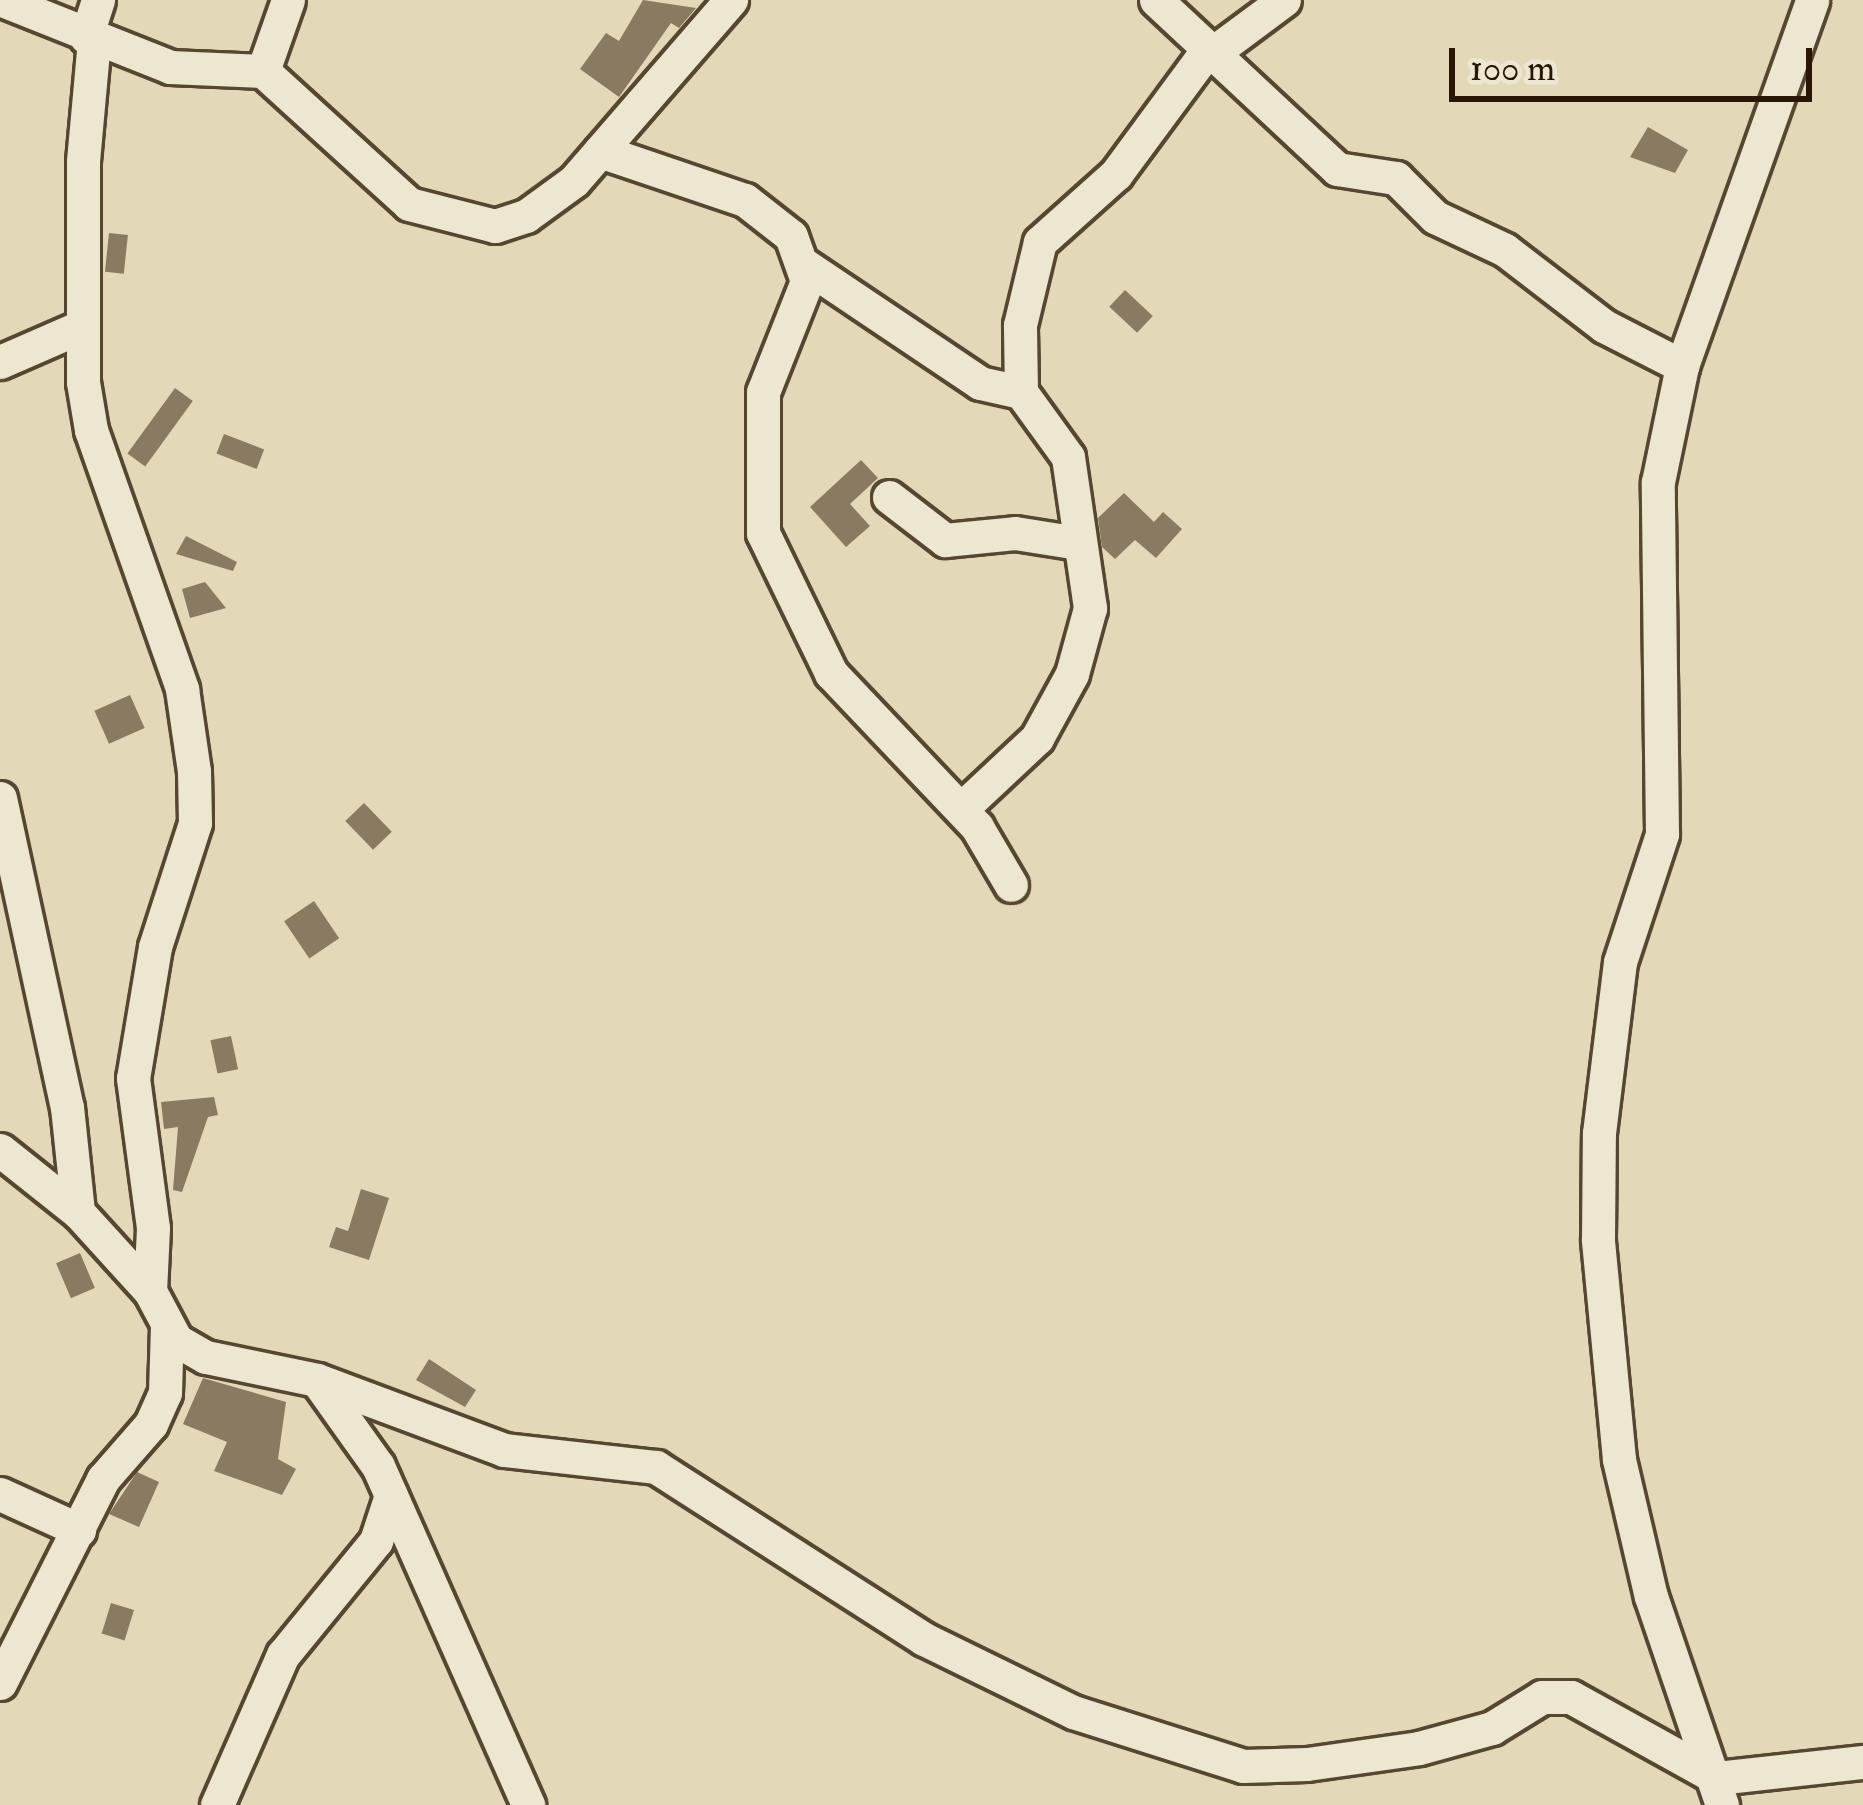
<!DOCTYPE html>
<html>
<head>
<meta charset="utf-8">
<style>
	body { margin:0 }
	#map { position:relative; width:1863px; height:1805px; overflow:hidden; background:#e3d8b8; font-family:"IM FELL Double Pica",serif }
	div>[style] { position:absolute }
	.building>* { inset:0; background:#897b62; transform-origin:0 0 }
	.roads { filter:drop-shadow(3px 0 #564731) drop-shadow(-3px 0 #564731) drop-shadow(0 3px #564731) drop-shadow(0 -3px #564731) }
	.minor>* { height:33px; margin:-16.5px; padding:0 16.5px; transform-origin:16.5px; border-radius:16.5px; background:#ede6d1 }
	span { translate:-50% -50%; white-space:nowrap; text-align:center; line-height:1.15; -webkit-text-stroke:9px #ede6d1; paint-order:stroke }
	.scale { position:absolute; left:1449px; top:48px; width:363px; height:54px; box-sizing:border-box; border:6px solid #271704; border-top:0; padding-left:15px; font-size:36px; line-height:42px; white-space:nowrap; color:#271704; -webkit-text-stroke:9px #ede6d1; paint-order:stroke }
</style>
</head>
<body>
<div id="map">
	<div class="building">
		<div style="clip-path:polygon(643px 0,696px 8px,679px 28px,671px 23px,619px 97px,580px 69px,606px 33px,619px 41px)"></div>
		<div style="clip-path:polygon(1648px 127px,1688px 150px,1675px 173px,1630px 157px)"></div>
		<div style="left:109px;top:233px;width:19px;height:39px;rotate:6deg"></div>
		<div style="left:1125px;top:290px;width:38px;height:23px;rotate:43deg"></div>
		<div style="left:175px;top:388px;width:22px;height:81px;rotate:36deg"></div>
		<div style="left:224px;top:434px;width:43px;height:21px;rotate:21deg"></div>
		<div style="clip-path:polygon(861px 460px,878px 478px,850px 504px,870px 526px,846px 547px,810px 507px)"></div>
		<div style="clip-path:polygon(1124px 493px,1154px 522px,1163px 512px,1182px 529px,1156px 558px,1135px 540px,1115px 559px,1102px 547px,1098px 518px)"></div>
		<div style="clip-path:polygon(186px 536px,237px 562px,233px 571px,176px 554px)"></div>
		<div style="clip-path:polygon(205px 582px,226px 608px,190px 618px,182px 589px)"></div>
		<div style="left:130px;top:695px;width:36px;height:39px;rotate:66deg"></div>
		<div style="left:364px;top:803px;width:40px;height:26px;rotate:46deg"></div>
		<div style="left:314px;top:901px;width:45px;height:36px;rotate:56deg"></div>
		<div style="left:231px;top:1036px;width:34px;height:21px;rotate:78deg"></div>
		<div style="clip-path:polygon(214px 1097px,218px 1115px,208px 1117px,182px 1192px,173px 1190px,178px 1127px,164px 1129px,161px 1102px)"></div>
		<div style="clip-path:polygon(361px 1189px,389px 1198px,369px 1260px,329px 1247px,336px 1227px,348px 1231px)"></div>
		<div style="left:80px;top:1253px;width:38px;height:26px;rotate:67deg"></div>
		<div style="clip-path:polygon(429px 1359px,476px 1390px,465px 1407px,416px 1380px)"></div>
		<div style="clip-path:polygon(203px 1378px,286px 1402px,278px 1459px,296px 1469px,282px 1495px,214px 1471px,227px 1442px,183px 1424px)"></div>
		<div style="clip-path:polygon(137px 1472px,159px 1482px,139px 1527px,109px 1514px)"></div>
		<div style="left:111px;top:1603px;width:24px;height:32px;rotate:17deg"></div>
	</div>
	<div class="roads">
		<div class="minor">
			<div style="left:2px;top:0;width:181px;rotate:21.7deg"></div>
			<div style="left:170px;top:67px;width:93px;rotate:2.5deg"></div>
			<div style="left:263px;top:71px;width:197px;rotate:42.3deg"></div>
			<div style="left:409px;top:204px;width:89px;rotate:14.3deg"></div>
			<div style="left:495px;top:226px;width:33px;rotate:-18deg"></div>
			<div style="left:526px;top:216px;width:59px;rotate:-36.1deg"></div>
			<div style="left:574px;top:181px;width:240px;rotate:-49.1deg"></div>
			<div style="left:1156px;top:0;width:248px;rotate:43deg"></div>
			<div style="left:1337px;top:169px;width:60px;rotate:8.7deg"></div>
			<div style="left:1396px;top:178px;width:55px;rotate:45deg"></div>
			<div style="left:1435px;top:217px;width:77px;rotate:25.2deg"></div>
			<div style="left:1505px;top:250px;width:125px;rotate:37.5deg"></div>
			<div style="left:1604px;top:326px;width:88px;rotate:27.1deg"></div>
			<div style="left:86px;top:37px;width:39px;rotate:-72deg"></div>
			<div style="left:94px;top:40px;width:122px;rotate:95.2deg"></div>
			<div style="left:83px;top:162px;width:220px;rotate:90deg"></div>
			<div style="left:83px;top:382px;width:49px;rotate:80.5deg"></div>
			<div style="left:91px;top:430px;width:275px;rotate:70.6deg"></div>
			<div style="left:182px;top:689px;width:83px;rotate:81.7deg"></div>
			<div style="left:194px;top:771px;width:52px;rotate:88.9deg"></div>
			<div style="left:195px;top:823px;width:130px;rotate:107.9deg"></div>
			<div style="left:155px;top:947px;width:133px;rotate:99.5deg"></div>
			<div style="left:133px;top:1078px;width:151px;rotate:82.4deg"></div>
			<div style="left:153px;top:1228px;width:63px;rotate:92.7deg"></div>
			<div style="left:1214px;top:52px;width:87px;rotate:-36.6deg"></div>
			<div style="left:263px;top:71px;width:75px;rotate:-70.6deg"></div>
			<div style="left:600px;top:151px;width:153px;rotate:18.7deg"></div>
			<div style="left:745px;top:200px;width:58px;rotate:38deg"></div>
			<div style="left:791px;top:236px;width:48px;rotate:70.4deg"></div>
			<div style="left:807px;top:281px;width:119px;rotate:111.6deg"></div>
			<div style="left:763px;top:392px;width:141px;rotate:90deg"></div>
			<div style="left:763px;top:533px;width:156px;rotate:64.1deg"></div>
			<div style="left:831px;top:673px;width:212px;rotate:46.5deg"></div>
			<div style="left:977px;top:827px;width:67px;rotate:59.6deg"></div>
			<div style="left:803px;top:264px;width:213px;rotate:33.9deg"></div>
			<div style="left:980px;top:383px;width:42px;rotate:12.4deg"></div>
			<div style="left:1021px;top:392px;width:80px;rotate:54.1deg"></div>
			<div style="left:1068px;top:457px;width:153px;rotate:81.7deg"></div>
			<div style="left:1090px;top:608px;width:68px;rotate:105.3deg"></div>
			<div style="left:1072px;top:674px;width:73px;rotate:118.7deg"></div>
			<div style="left:1037px;top:738px;width:104px;rotate:136.9deg"></div>
			<div style="left:0;top:362px;width:87px;rotate:-23.6deg"></div>
			<div style="left:1021px;top:392px;width:67px;rotate:-90.9deg"></div>
			<div style="left:1020px;top:325px;width:85px;rotate:-76.5deg"></div>
			<div style="left:1040px;top:242px;width:102px;rotate:-41.8deg"></div>
			<div style="left:1116px;top:174px;width:157px;rotate:-53.6deg"></div>
			<div style="left:889px;top:497px;width:71px;rotate:37.5deg"></div>
			<div style="left:945px;top:540px;width:70px;rotate:-5.7deg"></div>
			<div style="left:1015px;top:533px;width:64px;rotate:9deg"></div>
			<div style="left:0;top:798px;width:316px;rotate:77.8deg"></div>
			<div style="left:67px;top:1107px;width:106px;rotate:84deg"></div>
			<div style="left:0;top:1150px;width:100px;rotate:38.5deg"></div>
			<div style="left:78px;top:1212px;width:107px;rotate:47.7deg"></div>
			<div style="left:150px;top:1291px;width:55px;rotate:62deg"></div>
			<div style="left:176px;top:1340px;width:34px;rotate:30deg"></div>
			<div style="left:206px;top:1357px;width:113px;rotate:11.7deg"></div>
			<div style="left:317px;top:1380px;width:200px;rotate:20.5deg"></div>
			<div style="left:504px;top:1450px;width:153px;rotate:6.4deg"></div>
			<div style="left:656px;top:1467px;width:318px;rotate:32.7deg"></div>
			<div style="left:924px;top:1639px;width:166px;rotate:26.1deg"></div>
			<div style="left:1073px;top:1712px;width:178px;rotate:17.6deg"></div>
			<div style="left:1243px;top:1766px;width:64px;rotate:-1.8deg"></div>
			<div style="left:1307px;top:1764px;width:113px;rotate:-8.1deg"></div>
			<div style="left:1419px;top:1748px;width:76px;rotate:-15.3deg"></div>
			<div style="left:1492px;top:1728px;width:59px;rotate:-31.8deg"></div>
			<div style="left:1542px;top:1697px;width:29px"></div>
			<div style="left:1571px;top:1697px;width:167px;rotate:29deg"></div>
			<div style="left:1717px;top:1778px;width:147px;rotate:-6.3deg"></div>
			<div style="left:318px;top:1382px;width:103px;rotate:54.5deg"></div>
			<div style="left:378px;top:1466px;width:371px;rotate:66.1deg"></div>
			<div style="left:0;top:1494px;width:87px;rotate:24.5deg"></div>
			<div style="left:0;top:1683px;width:229px;rotate:-63.2deg"></div>
			<div style="left:103px;top:1479px;width:73px;rotate:-48.9deg"></div>
			<div style="left:151px;top:1424px;width:34px;rotate:-66deg"></div>
			<div style="left:165px;top:1393px;width:68px;rotate:-88.3deg"></div>
			<div style="left:217px;top:1805px;width:164px;rotate:-66.3deg"></div>
			<div style="left:283px;top:1655px;width:147px;rotate:-50.8deg"></div>
			<div style="left:376px;top:1541px;width:48px;rotate:-71.9deg"></div>
			<div style="left:1722px;top:1805px;width:220px;rotate:-108.8deg"></div>
			<div style="left:1651px;top:1597px;width:142px;rotate:-103.1deg"></div>
			<div style="left:1619px;top:1459px;width:221px;rotate:-95.5deg"></div>
			<div style="left:1598px;top:1239px;width:106px;rotate:-89.5deg"></div>
			<div style="left:1599px;top:1133px;width:172px;rotate:-83deg"></div>
			<div style="left:1620px;top:962px;width:135px;rotate:-71.8deg"></div>
			<div style="left:1662px;top:834px;width:352px;rotate:-90.7deg"></div>
			<div style="left:1658px;top:482px;width:118px;rotate:-78.3deg"></div>
			<div style="left:1682px;top:366px;width:388px;rotate:-70.4deg"></div>
		</div>
	</div>
	<div class="scale">100 m</div>
</div>
</body>
</html>
